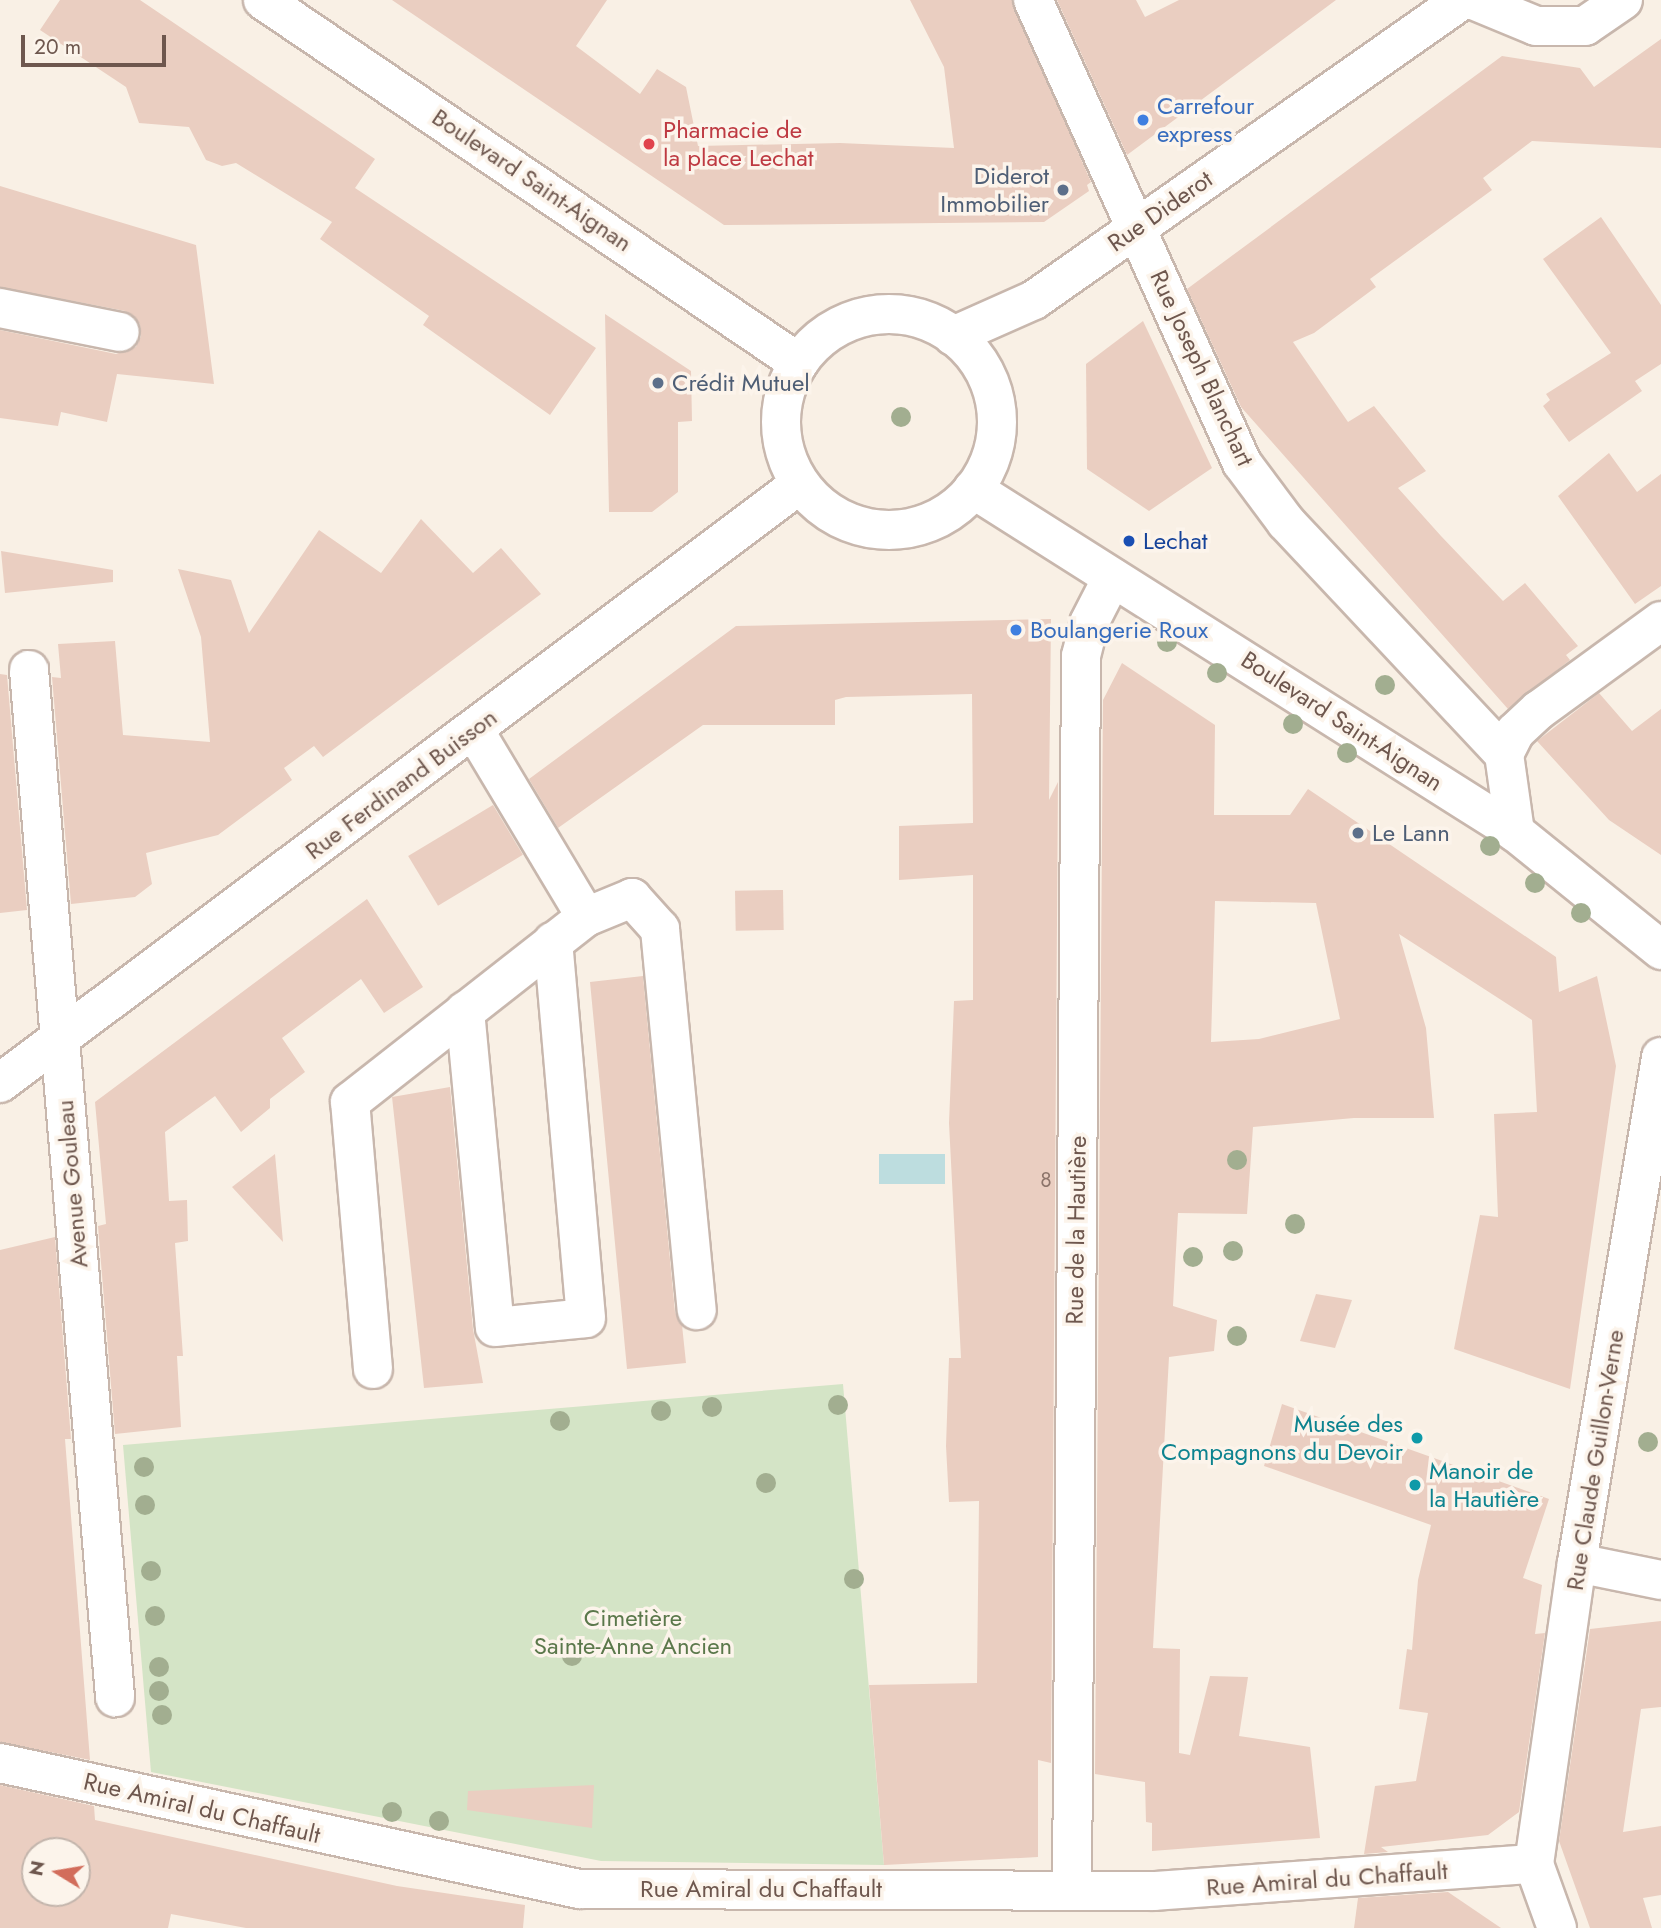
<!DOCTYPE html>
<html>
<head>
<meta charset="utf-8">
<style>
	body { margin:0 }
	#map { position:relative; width:1661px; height:1928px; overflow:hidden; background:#f9f0e5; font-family:Jost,sans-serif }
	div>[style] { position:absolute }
	.green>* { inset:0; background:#d4e4c6 }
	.water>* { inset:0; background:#bddddf; transform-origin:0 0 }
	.building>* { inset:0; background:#eacec1; transform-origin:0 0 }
	.roads { filter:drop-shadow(2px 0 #c8b7ad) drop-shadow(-2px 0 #c8b7ad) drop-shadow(0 2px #c8b7ad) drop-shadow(0 -2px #c8b7ad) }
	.minor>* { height:38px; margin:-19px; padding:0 19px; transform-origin:19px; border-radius:19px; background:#fff }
	.minor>.ring { margin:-19px; padding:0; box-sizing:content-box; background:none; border:38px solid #fff; border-radius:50% }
	.trees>* { width:20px; height:20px; margin:-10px; border-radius:50%; background:#a2ae90 }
	.dots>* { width:19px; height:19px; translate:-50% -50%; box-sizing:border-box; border:4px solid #fcf4eb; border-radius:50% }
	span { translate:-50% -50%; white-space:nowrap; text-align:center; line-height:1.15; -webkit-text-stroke:7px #fcf4eb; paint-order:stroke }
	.number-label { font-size:21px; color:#8d756b }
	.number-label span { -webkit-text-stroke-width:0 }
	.shop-label { font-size:24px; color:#366cbe }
	.left { translate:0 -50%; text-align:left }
	.health-label { font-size:24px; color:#be3a42 }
	.service-label { font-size:24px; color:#4e5e75 }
	.right { translate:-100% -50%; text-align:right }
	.street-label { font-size:24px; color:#6e574e }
	.transit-label { font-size:24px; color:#164399 }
	.culture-label { font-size:24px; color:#0d838f }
	.park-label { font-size:24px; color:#5b784b }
	.north { position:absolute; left:21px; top:1837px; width:70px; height:70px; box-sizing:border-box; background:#fcf4eb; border:2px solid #c3b5ac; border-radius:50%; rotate:281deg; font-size:19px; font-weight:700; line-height:28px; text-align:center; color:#6e574e }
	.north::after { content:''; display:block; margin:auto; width:24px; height:32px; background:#d26d5b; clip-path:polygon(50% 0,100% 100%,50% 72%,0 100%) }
	.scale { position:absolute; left:21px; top:35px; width:145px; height:32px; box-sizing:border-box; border:4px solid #6e574e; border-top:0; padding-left:9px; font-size:21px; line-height:24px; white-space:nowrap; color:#6e574e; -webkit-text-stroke:5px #fcf4eb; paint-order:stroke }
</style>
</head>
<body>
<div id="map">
	<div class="green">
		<div style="clip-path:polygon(843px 1384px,884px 1865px,601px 1861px,151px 1772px,123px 1445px)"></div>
	</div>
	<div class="water">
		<div style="left:879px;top:1154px;width:66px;height:30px"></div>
	</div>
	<div class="building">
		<div style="clip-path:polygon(60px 0,140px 0,375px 159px,355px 188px,596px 348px,550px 415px,423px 325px,429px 316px,320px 239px,332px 222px,236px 163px,222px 166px,206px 160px,189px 127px,139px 123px,126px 87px,40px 30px)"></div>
		<div style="clip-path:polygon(392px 0,607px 0,576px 46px,640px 94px,657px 69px,686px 87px,698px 146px,840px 143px,954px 148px,944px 67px,910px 0,1012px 0,1091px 182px,1087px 185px,1089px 191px,1044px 222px,724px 225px)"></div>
		<div style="clip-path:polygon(1057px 0,1136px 0,1145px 17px,1179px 0,1336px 0,1127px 155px)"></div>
		<div style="clip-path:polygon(1661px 39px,1661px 148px,1532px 141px,1483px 178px,1492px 190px,1370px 279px,1376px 287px,1314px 333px,1293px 342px,1348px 422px,1374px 406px,1426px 471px,1398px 488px,1441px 536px,1503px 601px,1525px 583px,1578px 646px,1566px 655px,1570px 660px,1508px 709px,1241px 407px,1187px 289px,1502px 56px,1580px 68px,1594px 87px)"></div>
		<div style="clip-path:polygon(0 186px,196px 245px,214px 384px,117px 374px,107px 422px,61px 412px,58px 426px,0 418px,0 330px,116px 354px,136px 347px,141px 336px,140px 324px,125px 311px,0 287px)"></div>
		<div style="clip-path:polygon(1601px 217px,1661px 305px,1661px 364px,1635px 381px,1642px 391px,1569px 442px,1543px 406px,1550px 400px,1546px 394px,1611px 353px,1543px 259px)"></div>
		<div style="clip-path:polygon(605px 314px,691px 371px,692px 421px,678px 422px,678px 492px,652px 512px,609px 512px)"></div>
		<div style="clip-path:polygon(1143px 321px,1212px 468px,1149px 511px,1087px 469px,1086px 364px)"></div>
		<div style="clip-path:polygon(1609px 453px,1637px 492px,1661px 474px,1661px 586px,1635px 604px,1558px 496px)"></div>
		<div style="clip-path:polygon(421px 519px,473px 573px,501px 548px,541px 594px,323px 757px,314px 746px,284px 768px,292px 780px,218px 835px,146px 853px,152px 884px,135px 897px,71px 904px,52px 677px,61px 678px,58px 644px,115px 641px,123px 735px,210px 742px,201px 637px,178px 569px,231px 580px,249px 633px,319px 530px,381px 573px)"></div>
		<div style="clip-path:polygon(1px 551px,113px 570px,113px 582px,5px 593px)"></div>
		<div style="clip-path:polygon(1051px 619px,1049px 800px,1058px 782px,1051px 1763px,1038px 1760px,1038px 1857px,884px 1865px,869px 1685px,977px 1683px,979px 1501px,949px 1502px,946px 1446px,949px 1358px,961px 1358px,949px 1123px,954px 1001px,973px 1000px,973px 875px,899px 880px,899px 826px,973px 823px,972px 694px,846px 697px,835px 700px,835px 725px,703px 725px,558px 828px,529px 779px,736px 626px)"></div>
		<div style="clip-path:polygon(evenodd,1122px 663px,1215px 725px,1214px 815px,1290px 815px,1308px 789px,1556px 957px,1559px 992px,1597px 976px,1616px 1066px,1570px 1389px,1454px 1349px,1480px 1215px,1498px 1217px,1494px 1114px,1537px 1112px,1532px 1020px,1399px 934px,1426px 1028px,1434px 1118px,1354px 1118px,1253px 1127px,1247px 1214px,1178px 1213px,1173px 1306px,1217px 1320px,1214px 1351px,1169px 1357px,1153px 1648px,1180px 1649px,1179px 1753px,1190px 1755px,1210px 1676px,1248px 1677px,1239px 1736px,1310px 1747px,1320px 1838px,1152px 1851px,1152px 1823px,1146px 1822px,1145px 1782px,1095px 1774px,1103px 700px,1122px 663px,1215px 901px,1316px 903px,1340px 1019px,1259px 1039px,1211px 1042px,1215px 901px)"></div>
		<div style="clip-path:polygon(0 674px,7px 675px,27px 910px,0 913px)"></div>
		<div style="clip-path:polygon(1599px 693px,1632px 731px,1661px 709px,1661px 855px,1609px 820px,1537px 741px)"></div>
		<div style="left:493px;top:805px;width:58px;height:99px;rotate:59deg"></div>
		<div style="left:783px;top:890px;width:40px;height:48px;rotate:89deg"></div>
		<div style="clip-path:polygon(367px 899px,423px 987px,384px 1013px,361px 979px,282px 1038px,305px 1072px,270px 1099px,270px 1108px,241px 1132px,215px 1096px,165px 1132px,169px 1201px,187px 1200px,188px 1241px,175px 1243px,183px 1356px,177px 1356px,181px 1427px,115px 1434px,98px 1226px,106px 1224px,95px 1102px)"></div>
		<div style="clip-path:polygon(643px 976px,675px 1312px,682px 1325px,686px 1363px,627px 1369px,590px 982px)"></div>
		<div style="clip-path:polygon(450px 1087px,473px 1329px,483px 1383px,424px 1388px,392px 1097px)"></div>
		<div style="clip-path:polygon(275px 1154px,283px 1242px,232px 1187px)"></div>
		<div style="clip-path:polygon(55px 1237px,71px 1439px,65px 1439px,90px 1760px,0 1742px,0 1250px)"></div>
		<div style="clip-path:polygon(1316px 1294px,1352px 1300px,1335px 1348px,1300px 1341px)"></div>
		<div style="clip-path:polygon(1282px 1404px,1549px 1499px,1523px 1578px,1542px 1585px,1535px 1634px,1545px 1633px,1519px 1812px,1488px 1835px,1381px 1847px,1388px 1852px,1364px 1854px,1375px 1786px,1416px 1781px,1428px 1713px,1399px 1709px,1407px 1649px,1412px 1650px,1418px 1580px,1431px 1525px,1264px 1466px)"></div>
		<div style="clip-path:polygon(1661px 1621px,1661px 1707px,1641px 1709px,1623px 1832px,1661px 1826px,1661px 1895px,1643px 1898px,1652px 1928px,1590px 1928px,1559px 1841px,1590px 1629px)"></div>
		<div style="clip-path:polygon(evenodd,0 1785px,94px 1806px,95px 1820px,397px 1886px,525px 1905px,523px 1928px,246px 1928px,171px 1914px,168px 1928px,0 1928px,0 1785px,35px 1851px,77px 1851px,77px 1893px,35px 1893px,35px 1851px)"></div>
		<div style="clip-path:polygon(594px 1785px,592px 1828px,467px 1810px,468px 1791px)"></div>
		<div style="clip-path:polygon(1448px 1892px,1501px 1928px,1354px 1928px,1358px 1898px)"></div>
	</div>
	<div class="roads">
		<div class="minor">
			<div style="left:263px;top:0;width:647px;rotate:34.11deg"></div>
			<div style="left:1033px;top:0;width:508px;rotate:65.71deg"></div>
			<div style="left:1242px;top:463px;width:74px;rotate:53.3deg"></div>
			<div style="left:1286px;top:522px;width:318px;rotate:46.8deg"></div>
			<div style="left:1504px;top:754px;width:79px;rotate:82deg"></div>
			<div style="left:1473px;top:0;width:68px;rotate:22.4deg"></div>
			<div style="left:1536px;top:26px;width:49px"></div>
			<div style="left:1585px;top:26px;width:46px;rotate:-34.4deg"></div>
			<div style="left:0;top:308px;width:122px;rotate:11.3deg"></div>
			<div class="ring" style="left:781px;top:314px;width:178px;height:178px"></div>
			<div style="left:953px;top:336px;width:89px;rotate:-24deg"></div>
			<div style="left:1034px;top:300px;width:523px;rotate:-35.03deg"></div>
			<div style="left:973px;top:489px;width:641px;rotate:32.33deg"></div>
			<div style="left:1515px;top:832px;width:188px;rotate:38.9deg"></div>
			<div style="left:29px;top:670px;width:1031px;rotate:85.21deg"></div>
			<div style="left:1504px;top:754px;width:25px;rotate:-63deg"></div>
			<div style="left:1515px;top:732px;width:33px;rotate:-43deg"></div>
			<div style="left:1539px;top:710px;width:151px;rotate:-36.1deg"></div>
			<div style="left:586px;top:917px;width:50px;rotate:-22.4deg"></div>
			<div style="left:632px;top:898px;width:42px;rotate:47.9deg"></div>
			<div style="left:660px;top:929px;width:383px;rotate:84.5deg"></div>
			<div style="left:465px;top:1011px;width:317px;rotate:84.6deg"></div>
			<div style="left:495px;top:1327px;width:91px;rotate:-5.6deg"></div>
			<div style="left:586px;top:1318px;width:378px;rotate:-95deg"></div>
			<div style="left:0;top:1083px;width:999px;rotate:-36.82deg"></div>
			<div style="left:373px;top:1369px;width:268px;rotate:-94.9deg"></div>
			<div style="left:350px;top:1102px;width:300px;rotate:-38.1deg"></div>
			<div style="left:586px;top:917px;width:218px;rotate:-120.9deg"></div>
			<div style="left:1577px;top:1563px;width:86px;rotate:11.4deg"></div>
			<div style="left:0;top:1763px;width:593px;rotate:12.28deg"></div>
			<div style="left:579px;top:1889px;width:575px;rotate:0.2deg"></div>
			<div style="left:1154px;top:1891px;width:381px;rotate:-4.1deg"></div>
			<div style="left:1072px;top:1889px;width:1233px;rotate:-89.58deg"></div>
			<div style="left:1081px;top:656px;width:34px;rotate:-76deg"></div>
			<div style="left:1089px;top:623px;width:51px;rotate:-62.9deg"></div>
			<div style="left:1557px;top:1928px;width:68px;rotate:-109.8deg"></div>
			<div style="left:1534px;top:1864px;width:304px;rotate:-81.9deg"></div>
			<div style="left:1577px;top:1563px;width:513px;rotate:-80.57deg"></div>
		</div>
	</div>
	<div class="trees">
		<div style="left:901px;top:417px"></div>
		<div style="left:1167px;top:642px"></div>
		<div style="left:1217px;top:673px"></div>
		<div style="left:1385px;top:685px"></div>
		<div style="left:1293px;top:724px"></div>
		<div style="left:1347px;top:753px"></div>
		<div style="left:1490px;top:846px"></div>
		<div style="left:1535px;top:883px"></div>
		<div style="left:1581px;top:913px"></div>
		<div style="left:1237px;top:1160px"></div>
		<div style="left:1295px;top:1224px"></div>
		<div style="left:1233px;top:1251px"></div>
		<div style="left:1193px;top:1257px"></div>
		<div style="left:1237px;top:1336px"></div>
		<div style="left:838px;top:1405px"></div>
		<div style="left:712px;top:1407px"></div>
		<div style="left:661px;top:1411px"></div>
		<div style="left:560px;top:1421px"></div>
		<div style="left:1648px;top:1442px"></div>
		<div style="left:144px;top:1467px"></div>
		<div style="left:766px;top:1483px"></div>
		<div style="left:145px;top:1505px"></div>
		<div style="left:151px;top:1571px"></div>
		<div style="left:854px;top:1579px"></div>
		<div style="left:155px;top:1616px"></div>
		<div style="left:572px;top:1656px"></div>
		<div style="left:159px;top:1667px"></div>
		<div style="left:159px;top:1691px"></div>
		<div style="left:162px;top:1715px"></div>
		<div style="left:392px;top:1812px"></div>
		<div style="left:439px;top:1821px"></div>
	</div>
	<div class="dots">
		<div style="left:1143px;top:120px;background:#3f7fe0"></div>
		<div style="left:649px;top:144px;background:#e0444e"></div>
		<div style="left:1063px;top:190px;background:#5c6f8a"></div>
		<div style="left:658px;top:383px;background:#5c6f8a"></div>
		<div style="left:1129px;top:541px;background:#1a4fb4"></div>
		<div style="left:1016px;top:630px;background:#3f7fe0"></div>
		<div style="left:1358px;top:833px;background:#5c6f8a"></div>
		<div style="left:1417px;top:1438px;background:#0f9aa8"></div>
		<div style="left:1415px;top:1485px;background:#0f9aa8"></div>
	</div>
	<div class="number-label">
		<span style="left:1046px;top:1180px">8</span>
	</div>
	<div class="shop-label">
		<span class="left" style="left:1157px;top:120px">Carrefour<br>express</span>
		<span class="left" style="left:1030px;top:630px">Boulangerie Roux</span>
	</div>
	<div class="health-label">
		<span class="left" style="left:663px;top:144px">Pharmacie de<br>la place Lechat</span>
	</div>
	<div class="service-label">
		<span class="right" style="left:1049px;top:190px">Diderot<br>Immobilier</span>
		<span class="left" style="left:672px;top:383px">Crédit Mutuel</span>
		<span class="left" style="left:1372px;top:833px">Le Lann</span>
	</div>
	<div class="street-label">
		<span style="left:532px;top:180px;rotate:34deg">Boulevard Saint-Aignan</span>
		<span style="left:1160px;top:211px;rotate:-35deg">Rue Diderot</span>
		<span style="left:1202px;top:368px;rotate:65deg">Rue Joseph Blanchart</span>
		<span style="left:1342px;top:721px;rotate:33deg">Boulevard Saint-Aignan</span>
		<span style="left:401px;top:784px;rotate:-37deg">Rue Ferdinand Buisson</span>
		<span style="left:72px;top:1184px;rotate:-95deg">Avenue Gouleau</span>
		<span style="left:1076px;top:1230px;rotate:-89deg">Rue de la Hautière</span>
		<span style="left:1595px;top:1460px;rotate:-81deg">Rue Claude Guillon-Verne</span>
		<span style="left:202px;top:1808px;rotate:13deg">Rue Amiral du Chaffault</span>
		<span style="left:1327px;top:1879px;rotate:-4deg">Rue Amiral du Chaffault</span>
		<span style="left:761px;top:1889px">Rue Amiral du Chaffault</span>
	</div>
	<div class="transit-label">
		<span class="left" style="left:1143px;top:541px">Lechat</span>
	</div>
	<div class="culture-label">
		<span class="right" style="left:1403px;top:1438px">Musée des<br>Compagnons du Devoir</span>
		<span class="left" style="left:1429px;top:1485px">Manoir de<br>la Hautière</span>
	</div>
	<div class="park-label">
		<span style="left:633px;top:1632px">Cimetière<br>Sainte-Anne Ancien</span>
	</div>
	<div class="north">N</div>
	<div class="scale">20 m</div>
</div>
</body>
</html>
